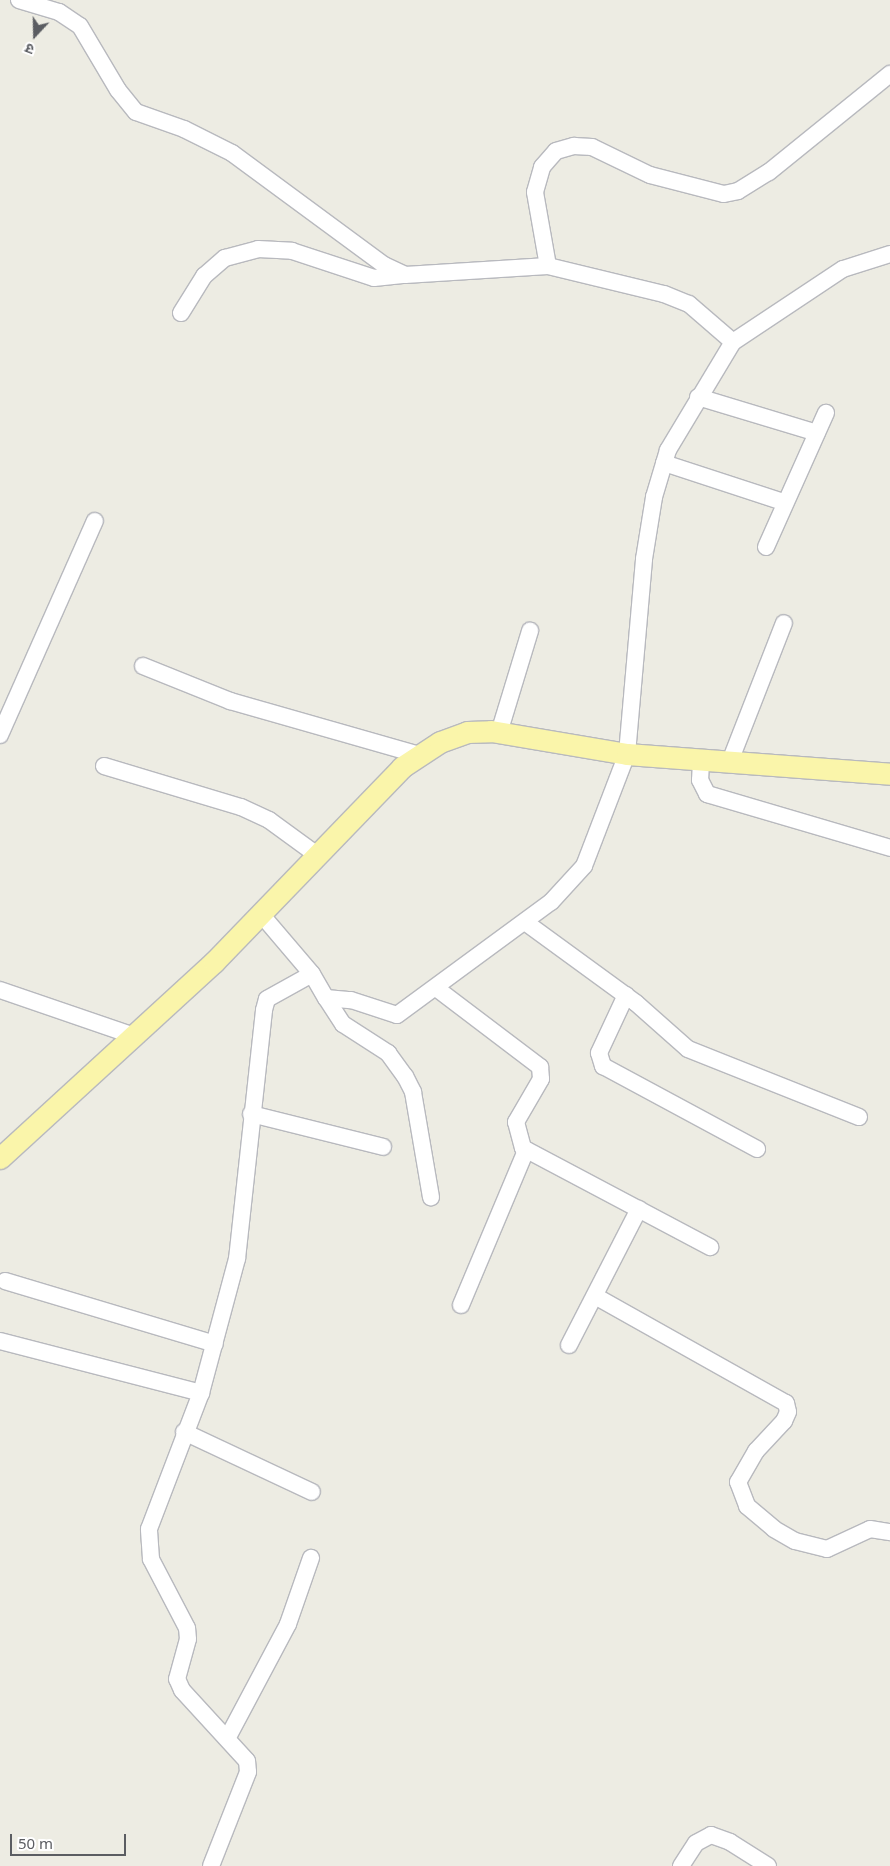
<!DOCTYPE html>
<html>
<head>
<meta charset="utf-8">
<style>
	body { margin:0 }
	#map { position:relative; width:890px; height:1866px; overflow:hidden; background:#edece3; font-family:"Noto Sans","Noto Sans Devanagari",sans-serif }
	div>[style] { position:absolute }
	.roads { filter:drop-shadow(1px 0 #b8b9be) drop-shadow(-1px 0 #b8b9be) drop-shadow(0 1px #b8b9be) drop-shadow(0 -1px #b8b9be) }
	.minor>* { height:16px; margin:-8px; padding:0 8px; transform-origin:8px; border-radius:8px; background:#fff }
	.major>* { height:21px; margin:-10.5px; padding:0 10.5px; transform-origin:10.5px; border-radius:10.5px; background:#faf5aa }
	span { translate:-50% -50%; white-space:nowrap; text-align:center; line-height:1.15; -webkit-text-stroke:4.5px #fff; paint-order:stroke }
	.north { position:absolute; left:10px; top:10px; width:50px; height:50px; -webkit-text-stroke:4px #fff; paint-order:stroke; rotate:201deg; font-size:14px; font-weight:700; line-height:20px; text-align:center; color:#5b5d62 }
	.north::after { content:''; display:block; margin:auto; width:18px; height:22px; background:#5b5d62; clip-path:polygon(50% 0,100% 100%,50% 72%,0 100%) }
	.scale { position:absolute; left:10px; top:1834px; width:116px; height:22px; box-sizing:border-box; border:2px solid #5b5d62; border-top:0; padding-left:6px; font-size:15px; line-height:18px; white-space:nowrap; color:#5b5d62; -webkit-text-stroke:4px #fff; paint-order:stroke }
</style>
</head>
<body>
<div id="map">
	<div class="roads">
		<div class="minor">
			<div style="left:19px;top:0;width:42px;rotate:16.7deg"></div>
			<div style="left:59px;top:12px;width:25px;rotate:34deg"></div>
			<div style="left:80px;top:26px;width:74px;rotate:59.3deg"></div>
			<div style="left:118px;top:90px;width:28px;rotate:51deg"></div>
			<div style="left:136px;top:112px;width:51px;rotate:19.5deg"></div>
			<div style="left:184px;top:129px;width:54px;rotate:26.6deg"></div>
			<div style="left:232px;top:153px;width:189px;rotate:36.4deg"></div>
			<div style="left:384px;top:265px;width:23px;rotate:25deg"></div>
			<div style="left:405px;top:275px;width:143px;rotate:-3.6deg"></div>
			<div style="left:548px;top:266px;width:119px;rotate:13.6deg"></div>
			<div style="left:664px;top:294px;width:27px;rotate:22deg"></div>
			<div style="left:689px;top:304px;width:58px;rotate:40.8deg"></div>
			<div style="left:548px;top:266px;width:75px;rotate:-100deg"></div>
			<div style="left:535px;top:192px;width:26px;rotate:-74deg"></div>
			<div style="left:542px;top:167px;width:21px;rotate:-49deg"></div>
			<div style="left:556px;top:151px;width:19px;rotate:-16deg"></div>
			<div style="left:574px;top:146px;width:18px;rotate:3deg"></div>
			<div style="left:592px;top:147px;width:64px;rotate:25.8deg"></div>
			<div style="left:650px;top:175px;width:76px;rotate:14.4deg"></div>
			<div style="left:724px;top:194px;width:14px;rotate:-12deg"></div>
			<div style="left:738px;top:191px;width:36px;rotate:-32deg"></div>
			<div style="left:769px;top:172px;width:156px;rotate:-39deg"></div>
			<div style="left:181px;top:313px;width:44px;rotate:-58.1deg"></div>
			<div style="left:204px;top:276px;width:28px;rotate:-41deg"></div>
			<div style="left:225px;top:258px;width:34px;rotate:-15deg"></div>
			<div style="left:258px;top:249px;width:34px;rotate:3deg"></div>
			<div style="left:292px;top:251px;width:86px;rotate:18.2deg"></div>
			<div style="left:374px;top:278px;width:31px;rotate:-6deg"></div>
			<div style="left:698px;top:397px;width:124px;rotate:16.8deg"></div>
			<div style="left:664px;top:463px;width:125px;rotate:18.1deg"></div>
			<div style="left:766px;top:547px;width:147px;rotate:-65.9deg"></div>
			<div style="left:143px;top:666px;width:94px;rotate:21.9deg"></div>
			<div style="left:230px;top:701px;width:198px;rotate:15.9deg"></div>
			<div style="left:499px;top:733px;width:107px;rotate:-73.1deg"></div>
			<div style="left:0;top:735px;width:234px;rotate:-66.1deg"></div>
			<div style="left:701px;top:762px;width:18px;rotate:93deg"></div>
			<div style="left:700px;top:780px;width:16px;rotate:63deg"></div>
			<div style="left:707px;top:794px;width:191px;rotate:16.4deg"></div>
			<div style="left:729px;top:764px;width:151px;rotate:-68.7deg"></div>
			<div style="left:104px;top:766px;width:143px;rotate:16.7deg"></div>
			<div style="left:241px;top:807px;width:31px;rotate:25deg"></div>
			<div style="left:269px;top:820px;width:59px;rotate:36.1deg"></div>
			<div style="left:525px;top:922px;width:137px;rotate:36.1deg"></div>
			<div style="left:636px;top:1003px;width:69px;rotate:41.5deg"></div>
			<div style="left:688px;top:1049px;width:184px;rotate:21.7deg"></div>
			<div style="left:312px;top:974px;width:28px;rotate:60deg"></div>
			<div style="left:326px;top:998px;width:25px;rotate:5deg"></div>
			<div style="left:351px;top:1000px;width:48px;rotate:18.1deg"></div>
			<div style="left:397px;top:1015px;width:191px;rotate:-36.3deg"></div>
			<div style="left:551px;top:902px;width:49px;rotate:-47.5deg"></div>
			<div style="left:584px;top:866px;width:120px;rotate:-69deg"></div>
			<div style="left:627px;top:754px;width:196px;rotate:-85deg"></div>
			<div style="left:644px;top:559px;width:63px;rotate:-80.8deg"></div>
			<div style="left:654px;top:497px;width:49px;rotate:-73.4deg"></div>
			<div style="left:668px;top:450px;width:126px;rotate:-59deg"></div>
			<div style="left:733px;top:342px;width:132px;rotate:-33.6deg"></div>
			<div style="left:843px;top:269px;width:49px;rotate:-17.7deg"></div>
			<div style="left:436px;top:988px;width:131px;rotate:37.2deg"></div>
			<div style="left:540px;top:1067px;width:12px;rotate:85deg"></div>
			<div style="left:541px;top:1079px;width:50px;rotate:120.2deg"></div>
			<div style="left:516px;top:1122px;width:27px;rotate:75deg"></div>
			<div style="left:523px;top:1148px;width:212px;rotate:27.9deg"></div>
			<div style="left:0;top:990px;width:142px;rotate:18.9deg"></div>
			<div style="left:626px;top:995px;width:64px;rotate:115deg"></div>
			<div style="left:599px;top:1053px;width:14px;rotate:73deg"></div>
			<div style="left:603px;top:1066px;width:175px;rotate:28.3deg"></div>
			<div style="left:326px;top:998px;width:31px;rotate:57deg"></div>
			<div style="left:343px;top:1024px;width:54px;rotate:32.8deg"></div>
			<div style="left:388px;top:1053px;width:29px;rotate:54deg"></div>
			<div style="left:405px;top:1076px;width:18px;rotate:63deg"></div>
			<div style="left:413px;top:1092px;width:107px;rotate:80.3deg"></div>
			<div style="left:251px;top:1114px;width:136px;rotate:14deg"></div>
			<div style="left:5px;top:1281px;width:219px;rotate:16.7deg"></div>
			<div style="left:595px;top:1296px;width:219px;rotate:29.3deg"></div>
			<div style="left:786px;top:1403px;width:9px;rotate:77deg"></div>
			<div style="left:788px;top:1412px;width:10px;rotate:114deg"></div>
			<div style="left:784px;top:1421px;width:41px;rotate:133deg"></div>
			<div style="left:756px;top:1451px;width:36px;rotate:120deg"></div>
			<div style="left:738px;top:1482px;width:26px;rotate:69deg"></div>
			<div style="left:747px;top:1506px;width:35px;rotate:40deg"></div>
			<div style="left:774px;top:1529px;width:24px;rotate:30deg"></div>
			<div style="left:795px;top:1541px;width:33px;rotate:14deg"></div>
			<div style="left:827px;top:1549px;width:47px;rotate:-24.9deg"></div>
			<div style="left:870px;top:1529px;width:20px;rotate:9deg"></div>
			<div style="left:461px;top:1305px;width:168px;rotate:-67.2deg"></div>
			<div style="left:0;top:1341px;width:208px;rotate:14.5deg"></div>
			<div style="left:569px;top:1345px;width:153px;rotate:-62.8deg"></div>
			<div style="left:184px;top:1432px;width:141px;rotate:25.1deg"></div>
			<div style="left:228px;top:1737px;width:128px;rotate:-62deg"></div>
			<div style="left:288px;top:1624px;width:70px;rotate:-70.8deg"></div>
			<div style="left:211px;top:1866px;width:101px;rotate:-68.5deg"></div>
			<div style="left:248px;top:1772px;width:11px;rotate:-95deg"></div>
			<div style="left:247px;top:1761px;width:96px;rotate:-132.5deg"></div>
			<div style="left:182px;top:1690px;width:12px;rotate:-114deg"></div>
			<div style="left:177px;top:1679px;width:41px;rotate:-74.6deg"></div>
			<div style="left:188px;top:1639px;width:11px;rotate:-95deg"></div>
			<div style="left:187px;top:1628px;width:78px;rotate:-117.6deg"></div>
			<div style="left:151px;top:1559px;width:30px;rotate:-94deg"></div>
			<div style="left:149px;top:1529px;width:146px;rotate:-69.1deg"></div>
			<div style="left:201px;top:1393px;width:139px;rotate:-75deg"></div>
			<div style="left:237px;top:1259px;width:250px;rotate:-83.8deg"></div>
			<div style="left:264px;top:1010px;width:11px;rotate:-75deg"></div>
			<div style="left:267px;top:999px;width:51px;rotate:-29.1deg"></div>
			<div style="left:312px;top:974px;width:79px;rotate:-130.4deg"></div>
			<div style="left:681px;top:1866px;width:27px;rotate:-57deg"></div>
			<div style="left:696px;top:1843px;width:17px;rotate:-28deg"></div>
			<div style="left:711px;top:1835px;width:20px;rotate:20deg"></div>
			<div style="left:730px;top:1842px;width:45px;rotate:32.3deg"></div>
		</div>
		<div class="major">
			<div style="left:0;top:1158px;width:290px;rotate:-42.5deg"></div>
			<div style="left:214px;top:962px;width:271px;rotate:-46deg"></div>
			<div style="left:402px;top:767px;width:45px;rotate:-33.3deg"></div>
			<div style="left:440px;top:742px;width:29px;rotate:-20deg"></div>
			<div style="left:467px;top:732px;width:24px;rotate:-2deg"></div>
			<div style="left:491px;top:731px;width:138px;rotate:9.6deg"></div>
			<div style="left:627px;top:754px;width:264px;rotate:4.3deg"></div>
		</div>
	</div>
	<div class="north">उ</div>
	<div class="scale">50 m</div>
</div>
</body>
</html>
